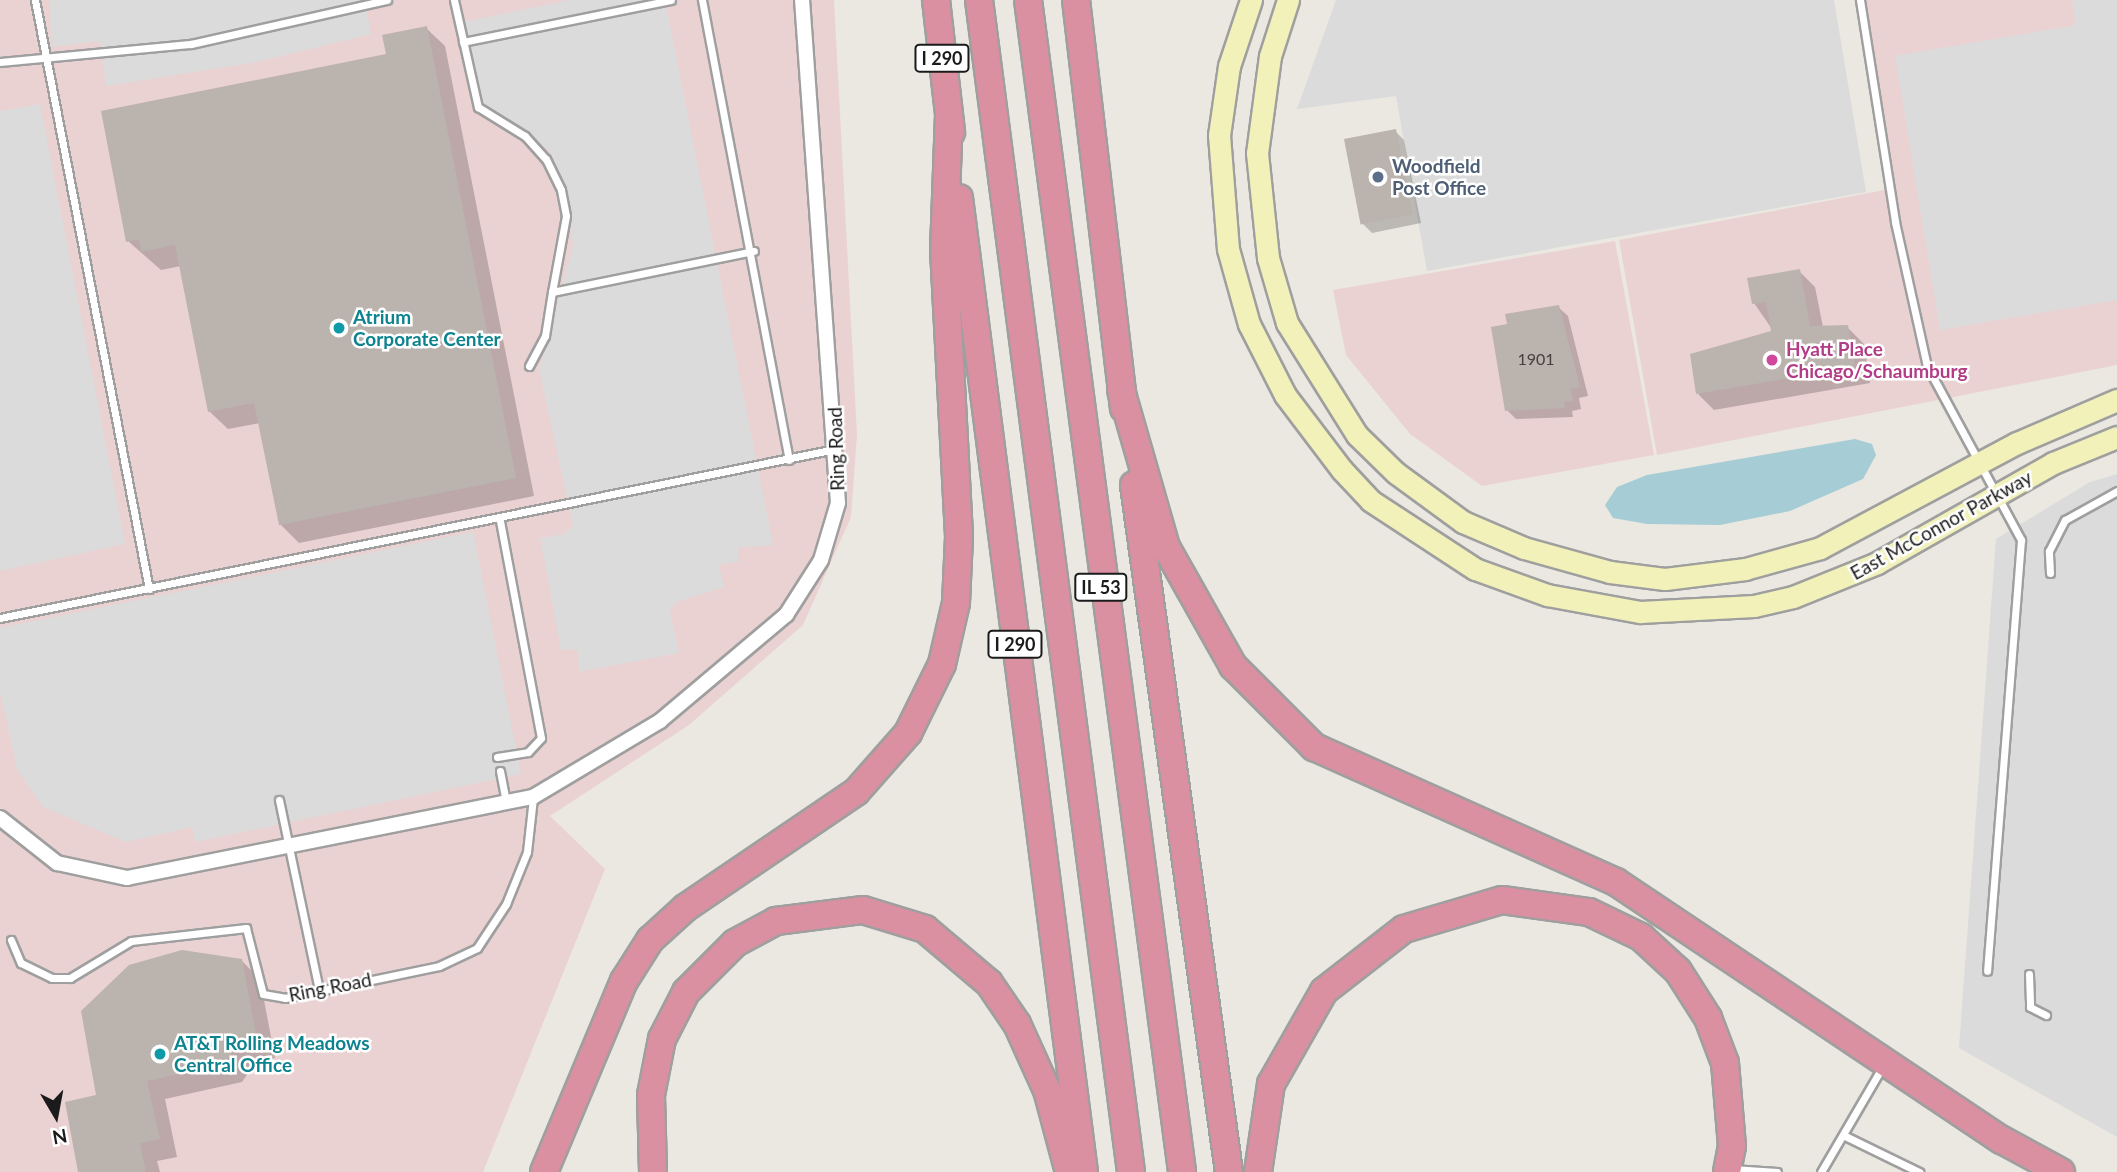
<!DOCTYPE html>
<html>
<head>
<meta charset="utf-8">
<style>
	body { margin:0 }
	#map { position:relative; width:2117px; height:1172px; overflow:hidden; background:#ebe8e1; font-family:Lato,sans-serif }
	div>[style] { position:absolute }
	.commercial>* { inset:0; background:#ebd2d2 }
	.parking>* { inset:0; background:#dbdbdb }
	.water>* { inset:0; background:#a6ccd5 }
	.shadow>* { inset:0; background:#0003 }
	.building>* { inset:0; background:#bbb3ae; transform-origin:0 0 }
	.roads { filter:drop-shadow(2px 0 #9f9f9f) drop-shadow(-2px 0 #9f9f9f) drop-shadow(0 2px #9f9f9f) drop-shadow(0 -2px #9f9f9f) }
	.lane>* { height:7px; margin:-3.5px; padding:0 3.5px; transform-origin:3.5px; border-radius:3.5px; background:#fff }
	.street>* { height:14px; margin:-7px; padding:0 7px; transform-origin:7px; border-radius:7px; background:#fff }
	.secondary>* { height:21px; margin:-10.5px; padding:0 10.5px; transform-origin:10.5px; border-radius:10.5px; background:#f1f1b9 }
	.highway>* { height:26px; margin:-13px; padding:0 13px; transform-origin:13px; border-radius:13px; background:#db90a1 }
	.dots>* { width:19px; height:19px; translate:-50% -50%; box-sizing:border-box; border:4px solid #fff; border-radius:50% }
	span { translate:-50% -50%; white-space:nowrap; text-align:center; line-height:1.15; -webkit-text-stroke:5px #fff; paint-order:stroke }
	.number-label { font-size:16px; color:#434140 }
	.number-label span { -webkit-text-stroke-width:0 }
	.shield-label span { padding:2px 5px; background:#fff; border:2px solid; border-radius:5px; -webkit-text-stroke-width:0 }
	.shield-label { font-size:18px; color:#1b1b1b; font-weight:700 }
	.service-label { font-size:19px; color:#4e5e75; font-weight:700 }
	.left { translate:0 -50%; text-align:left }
	.culture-label { font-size:19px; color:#0d838f; font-weight:700 }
	.hotel-label { font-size:19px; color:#b23c85; font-weight:700 }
	.street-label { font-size:19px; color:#1b1b1b }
	.north { position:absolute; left:21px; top:1081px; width:70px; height:70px; -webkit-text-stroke:5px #fff; paint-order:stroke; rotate:170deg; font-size:19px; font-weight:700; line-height:28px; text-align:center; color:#1b1b1b }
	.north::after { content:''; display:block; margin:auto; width:24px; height:32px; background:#1b1b1b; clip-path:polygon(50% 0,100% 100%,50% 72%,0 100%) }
</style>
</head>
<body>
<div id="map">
	<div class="commercial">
		<div style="clip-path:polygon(0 0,834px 0,857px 435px,851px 517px,803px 625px,689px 725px,550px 816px,605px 869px,483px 1172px,0 1172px)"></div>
		<div style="clip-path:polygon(1866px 0,2117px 0,2117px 365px,1657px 455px,1619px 240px,1895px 188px)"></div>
		<div style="clip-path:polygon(1615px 241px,1654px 455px,1482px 486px,1410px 434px,1346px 355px,1333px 290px)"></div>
	</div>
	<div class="parking">
		<div style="clip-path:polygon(50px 0,365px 0,371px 34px,257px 62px,106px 86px,100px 41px,51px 47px)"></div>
		<div style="clip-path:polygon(570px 0,665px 0,773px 545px,738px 548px,739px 561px,719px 565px,724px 587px,676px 602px,670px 612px,679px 653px,579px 672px,578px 650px,561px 650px,540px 538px,564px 534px,573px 525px,539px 369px,573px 246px,566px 186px,549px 150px,483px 104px,464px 22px)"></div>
		<div style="clip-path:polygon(1336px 0,1834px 0,1866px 192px,1427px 271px,1396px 96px,1297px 109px)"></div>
		<div style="clip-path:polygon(2072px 0,2117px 0,2117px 300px,1940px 330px,1895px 56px,2076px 25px)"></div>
		<div style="clip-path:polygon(40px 104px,125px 544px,0 571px,0 111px)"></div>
		<div style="clip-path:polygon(2117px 474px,2117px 1137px,1959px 1048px,1996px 539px,2090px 482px)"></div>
		<div style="clip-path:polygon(473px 532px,521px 774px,195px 842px,192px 827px,126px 842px,43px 807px,17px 769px,0 692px,0 628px)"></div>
	</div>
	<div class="water">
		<div style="clip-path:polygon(1855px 439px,1872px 444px,1876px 455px,1863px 479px,1790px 511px,1720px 525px,1647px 524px,1613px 518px,1605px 505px,1617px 487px,1647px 475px)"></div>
	</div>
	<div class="shadow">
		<div style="clip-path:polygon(426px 28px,445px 46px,534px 496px,299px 543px,280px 524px,260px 423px,228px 429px,209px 411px,181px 266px,161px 270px,128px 241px)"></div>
		<div style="clip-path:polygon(1395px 131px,1404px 140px,1421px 223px,1372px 233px,1363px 224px)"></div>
		<div style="clip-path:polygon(1799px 271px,1815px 287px,1823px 327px,1847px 327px,1864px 344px,1870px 383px,1714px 410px,1698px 394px,1774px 332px,1754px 303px)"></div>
		<div style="clip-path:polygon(1558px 307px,1568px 316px,1588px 396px,1579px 398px,1581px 409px,1572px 411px,1573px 417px,1516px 419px,1507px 410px,1509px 326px)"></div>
		<div style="clip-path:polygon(241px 960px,260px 979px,275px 1058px,256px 1062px,242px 1082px,165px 1099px,177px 1157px,157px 1161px,160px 1172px,80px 1172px,98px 1096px)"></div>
	</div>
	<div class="building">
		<div style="clip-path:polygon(427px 26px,516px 478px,279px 525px,254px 403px,208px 412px,175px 245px,141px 252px,139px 239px,126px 242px,101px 111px,386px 54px,382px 35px)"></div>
		<div style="left:1396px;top:129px;width:87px;height:53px;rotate:79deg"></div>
		<div style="clip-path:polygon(1800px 269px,1810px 326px,1848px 325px,1855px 367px,1696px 394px,1690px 354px,1771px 331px,1766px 302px,1752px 304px,1747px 278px)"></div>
		<div style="clip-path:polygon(1559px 305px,1580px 387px,1571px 389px,1573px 401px,1564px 402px,1565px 408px,1505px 411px,1491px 327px,1507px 324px,1505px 314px)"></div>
		<div style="clip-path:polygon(182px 950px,242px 959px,257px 1040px,238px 1044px,224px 1064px,147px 1081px,160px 1139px,140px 1143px,146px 1172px,78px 1172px,65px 1102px,96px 1095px,81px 1011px,129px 965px)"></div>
	</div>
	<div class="roads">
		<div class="lane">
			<div style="left:35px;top:0;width:600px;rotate:79.05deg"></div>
			<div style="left:454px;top:0;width:110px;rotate:77.4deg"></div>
			<div style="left:478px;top:107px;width:55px;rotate:31.7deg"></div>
			<div style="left:525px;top:136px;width:31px;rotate:48deg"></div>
			<div style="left:546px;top:159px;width:34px;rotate:64deg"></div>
			<div style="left:561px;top:190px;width:26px;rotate:79deg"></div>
			<div style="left:566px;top:216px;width:77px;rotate:100.4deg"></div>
			<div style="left:552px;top:292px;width:206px;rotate:-11.5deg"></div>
			<div style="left:702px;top:0;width:468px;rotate:79.3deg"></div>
			<div style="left:1860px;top:0;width:225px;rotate:81deg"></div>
			<div style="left:1895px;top:222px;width:148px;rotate:77.5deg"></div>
			<div style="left:1927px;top:366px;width:198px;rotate:61.6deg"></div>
			<div style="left:2021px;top:540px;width:432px;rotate:94.5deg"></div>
			<div style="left:463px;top:42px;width:212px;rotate:-11.4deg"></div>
			<div style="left:0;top:62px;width:192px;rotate:-5.4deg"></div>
			<div style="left:191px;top:44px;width:201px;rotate:-12.7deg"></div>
			<div style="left:529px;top:366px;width:34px;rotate:-62deg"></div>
			<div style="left:545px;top:336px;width:45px;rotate:-81deg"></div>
			<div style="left:2050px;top:573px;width:22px;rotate:-93deg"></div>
			<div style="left:2049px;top:551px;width:35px;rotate:-63deg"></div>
			<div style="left:2065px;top:520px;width:60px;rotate:-29.1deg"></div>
			<div style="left:0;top:618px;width:852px;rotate:-11.44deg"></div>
			<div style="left:497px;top:757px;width:31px;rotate:-9deg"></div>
			<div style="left:528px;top:752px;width:19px;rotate:-47deg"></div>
			<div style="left:541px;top:738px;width:222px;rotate:-100.7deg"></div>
			<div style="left:500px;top:771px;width:33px;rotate:79deg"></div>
			<div style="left:279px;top:800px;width:194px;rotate:78.1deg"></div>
			<div style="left:11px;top:940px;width:25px;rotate:67deg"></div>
			<div style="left:21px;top:963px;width:34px;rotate:26deg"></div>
			<div style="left:52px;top:978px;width:18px"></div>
			<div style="left:70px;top:978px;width:71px;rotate:-31.2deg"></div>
			<div style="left:131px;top:941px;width:116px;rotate:-6.4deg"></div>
			<div style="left:246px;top:928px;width:68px;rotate:75.6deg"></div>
			<div style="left:263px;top:994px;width:22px;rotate:10deg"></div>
			<div style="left:285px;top:998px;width:157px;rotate:-11.7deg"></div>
			<div style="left:439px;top:966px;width:42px;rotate:-25.3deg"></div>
			<div style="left:477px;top:948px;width:53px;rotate:-56.6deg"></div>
			<div style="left:506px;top:904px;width:56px;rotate:-68deg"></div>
			<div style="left:527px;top:852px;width:54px;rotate:-83.7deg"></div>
			<div style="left:2029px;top:974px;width:33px;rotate:88deg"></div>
			<div style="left:2030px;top:1007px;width:18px;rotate:27deg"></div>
			<div style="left:1843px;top:1135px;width:85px;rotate:26deg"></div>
			<div style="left:1732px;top:1169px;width:45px;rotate:3.8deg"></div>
			<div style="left:1821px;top:1172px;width:123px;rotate:-59.7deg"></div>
		</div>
		<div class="street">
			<div style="left:0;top:818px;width:73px;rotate:38.3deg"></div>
			<div style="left:57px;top:863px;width:72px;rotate:12.1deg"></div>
			<div style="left:127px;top:878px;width:414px;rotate:-11.3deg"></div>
			<div style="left:533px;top:797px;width:148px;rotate:-30.9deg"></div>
			<div style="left:660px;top:721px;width:165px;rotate:-40.1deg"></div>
			<div style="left:786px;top:615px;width:65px;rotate:-57.5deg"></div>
			<div style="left:821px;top:560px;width:59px;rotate:-73.4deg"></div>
			<div style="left:838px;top:503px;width:504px;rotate:-94.09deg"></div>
		</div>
		<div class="secondary">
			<div style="left:1251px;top:0;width:70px;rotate:108.4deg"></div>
			<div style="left:1229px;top:66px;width:70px;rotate:98.2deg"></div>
			<div style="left:1219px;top:135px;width:114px;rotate:85.5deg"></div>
			<div style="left:1228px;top:249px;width:78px;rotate:74.4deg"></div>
			<div style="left:1249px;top:324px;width:80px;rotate:63.1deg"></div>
			<div style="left:1285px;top:395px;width:94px;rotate:52.8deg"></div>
			<div style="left:1342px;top:470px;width:42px;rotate:46.9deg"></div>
			<div style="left:1371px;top:501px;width:124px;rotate:33.2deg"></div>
			<div style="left:1475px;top:569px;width:77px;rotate:19.9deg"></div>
			<div style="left:1547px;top:595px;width:95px;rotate:10.4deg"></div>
			<div style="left:1640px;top:612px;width:114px;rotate:-3deg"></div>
			<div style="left:1754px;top:606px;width:40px;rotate:-13deg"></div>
			<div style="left:1793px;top:597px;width:91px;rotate:-22deg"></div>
			<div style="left:1877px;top:563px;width:202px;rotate:-29.6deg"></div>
			<div style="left:2053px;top:463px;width:69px;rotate:-22.1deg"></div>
			<div style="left:1288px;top:0;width:59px;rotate:107.8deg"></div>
			<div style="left:1270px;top:56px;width:98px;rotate:97.6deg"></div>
			<div style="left:1257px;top:153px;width:106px;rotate:84deg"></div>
			<div style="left:1268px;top:258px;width:68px;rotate:73.7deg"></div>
			<div style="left:1287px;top:323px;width:132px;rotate:58deg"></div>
			<div style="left:1357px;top:435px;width:54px;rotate:44.3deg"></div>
			<div style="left:1396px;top:473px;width:83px;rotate:36.2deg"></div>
			<div style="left:1463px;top:522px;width:66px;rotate:23.1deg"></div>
			<div style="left:1524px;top:548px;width:89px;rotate:15.6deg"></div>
			<div style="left:1610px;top:572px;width:55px;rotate:7.3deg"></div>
			<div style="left:1665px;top:579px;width:81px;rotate:-7.1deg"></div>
			<div style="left:1745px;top:569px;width:78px;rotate:-15.6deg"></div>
			<div style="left:1820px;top:548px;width:223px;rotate:-28.1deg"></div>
			<div style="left:2017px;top:443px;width:109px;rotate:-23.3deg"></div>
		</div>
		<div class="highway">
			<div style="left:936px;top:0;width:133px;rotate:83.5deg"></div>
			<div style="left:979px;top:0;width:1182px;rotate:82.61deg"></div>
			<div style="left:1028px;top:0;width:1182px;rotate:82.51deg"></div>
			<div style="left:1076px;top:0;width:411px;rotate:83.3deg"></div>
			<div style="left:959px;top:198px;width:982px;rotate:82.69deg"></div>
			<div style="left:1121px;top:390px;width:163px;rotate:74deg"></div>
			<div style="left:1166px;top:547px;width:137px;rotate:60.6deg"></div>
			<div style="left:1233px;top:666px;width:115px;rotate:45deg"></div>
			<div style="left:1314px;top:747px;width:331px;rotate:24.1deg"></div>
			<div style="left:1616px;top:882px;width:464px;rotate:33.8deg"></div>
			<div style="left:2002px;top:1140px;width:67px;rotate:28.5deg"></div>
			<div style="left:1134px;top:485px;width:694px;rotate:82.13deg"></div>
			<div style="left:544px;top:1172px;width:207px;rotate:-67.3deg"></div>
			<div style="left:624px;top:981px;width:49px;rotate:-57.6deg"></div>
			<div style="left:650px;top:940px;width:47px;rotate:-42.4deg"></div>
			<div style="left:685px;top:908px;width:207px;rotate:-34.2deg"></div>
			<div style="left:856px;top:792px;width:79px;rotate:-48.6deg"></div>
			<div style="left:908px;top:733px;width:77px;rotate:-63.8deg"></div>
			<div style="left:942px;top:664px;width:63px;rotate:-77.1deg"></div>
			<div style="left:956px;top:603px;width:67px;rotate:-87.4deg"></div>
			<div style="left:959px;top:536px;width:285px;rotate:-93deg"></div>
			<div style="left:944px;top:251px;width:135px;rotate:-87.9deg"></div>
			<div style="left:653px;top:1172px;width:77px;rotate:-91.5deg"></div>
			<div style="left:651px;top:1095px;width:57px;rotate:-78.9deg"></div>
			<div style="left:662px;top:1039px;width:53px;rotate:-62.9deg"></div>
			<div style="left:686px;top:992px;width:69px;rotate:-45deg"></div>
			<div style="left:735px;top:943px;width:47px;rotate:-28.2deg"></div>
			<div style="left:776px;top:921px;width:88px;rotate:-7.2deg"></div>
			<div style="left:863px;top:910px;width:65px;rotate:17deg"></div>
			<div style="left:925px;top:929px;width:84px;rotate:40.2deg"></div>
			<div style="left:989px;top:983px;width:50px;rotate:55.7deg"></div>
			<div style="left:1017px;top:1024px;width:72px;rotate:65.6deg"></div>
			<div style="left:1047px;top:1090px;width:85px;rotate:75deg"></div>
			<div style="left:1258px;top:1172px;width:89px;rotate:-81.6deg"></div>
			<div style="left:1271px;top:1084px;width:107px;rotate:-60.3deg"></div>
			<div style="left:1324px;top:991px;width:101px;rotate:-37.8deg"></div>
			<div style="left:1404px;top:929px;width:102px;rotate:-16.5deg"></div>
			<div style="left:1502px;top:900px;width:88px;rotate:7.9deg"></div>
			<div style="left:1589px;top:912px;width:58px;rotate:25.7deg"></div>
			<div style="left:1641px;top:937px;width:50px;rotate:42.6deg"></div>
			<div style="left:1678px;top:971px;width:56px;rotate:57.4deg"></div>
			<div style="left:1708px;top:1018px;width:48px;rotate:69.3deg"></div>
			<div style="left:1725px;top:1063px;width:83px;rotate:85.2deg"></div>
			<div style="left:1732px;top:1146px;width:26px;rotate:101deg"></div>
		</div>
	</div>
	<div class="dots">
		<div style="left:1378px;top:177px;background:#5c6f8a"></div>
		<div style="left:339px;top:328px;background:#0f9aa8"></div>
		<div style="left:1772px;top:360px;background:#d1479c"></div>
		<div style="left:160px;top:1054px;background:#0f9aa8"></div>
	</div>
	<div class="number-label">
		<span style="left:1536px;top:359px">1901</span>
	</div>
	<div class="shield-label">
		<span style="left:942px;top:58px">I 290</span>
		<span style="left:1101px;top:587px">IL 53</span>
		<span style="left:1015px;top:644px">I 290</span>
	</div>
	<div class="service-label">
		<span class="left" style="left:1392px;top:177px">Woodfield<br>Post Office</span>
	</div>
	<div class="culture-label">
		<span class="left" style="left:353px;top:328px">Atrium<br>Corporate Center</span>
		<span class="left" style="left:174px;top:1054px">AT&amp;T Rolling Meadows<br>Central Office</span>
	</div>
	<div class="hotel-label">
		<span class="left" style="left:1786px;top:360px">Hyatt Place<br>Chicago/Schaumburg</span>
	</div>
	<div class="street-label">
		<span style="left:836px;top:449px;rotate:-92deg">Ring Road</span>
		<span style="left:1941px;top:525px;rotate:-29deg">East McConnor Parkway</span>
		<span style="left:330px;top:987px;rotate:-11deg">Ring Road</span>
	</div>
	<div class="north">N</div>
</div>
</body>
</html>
